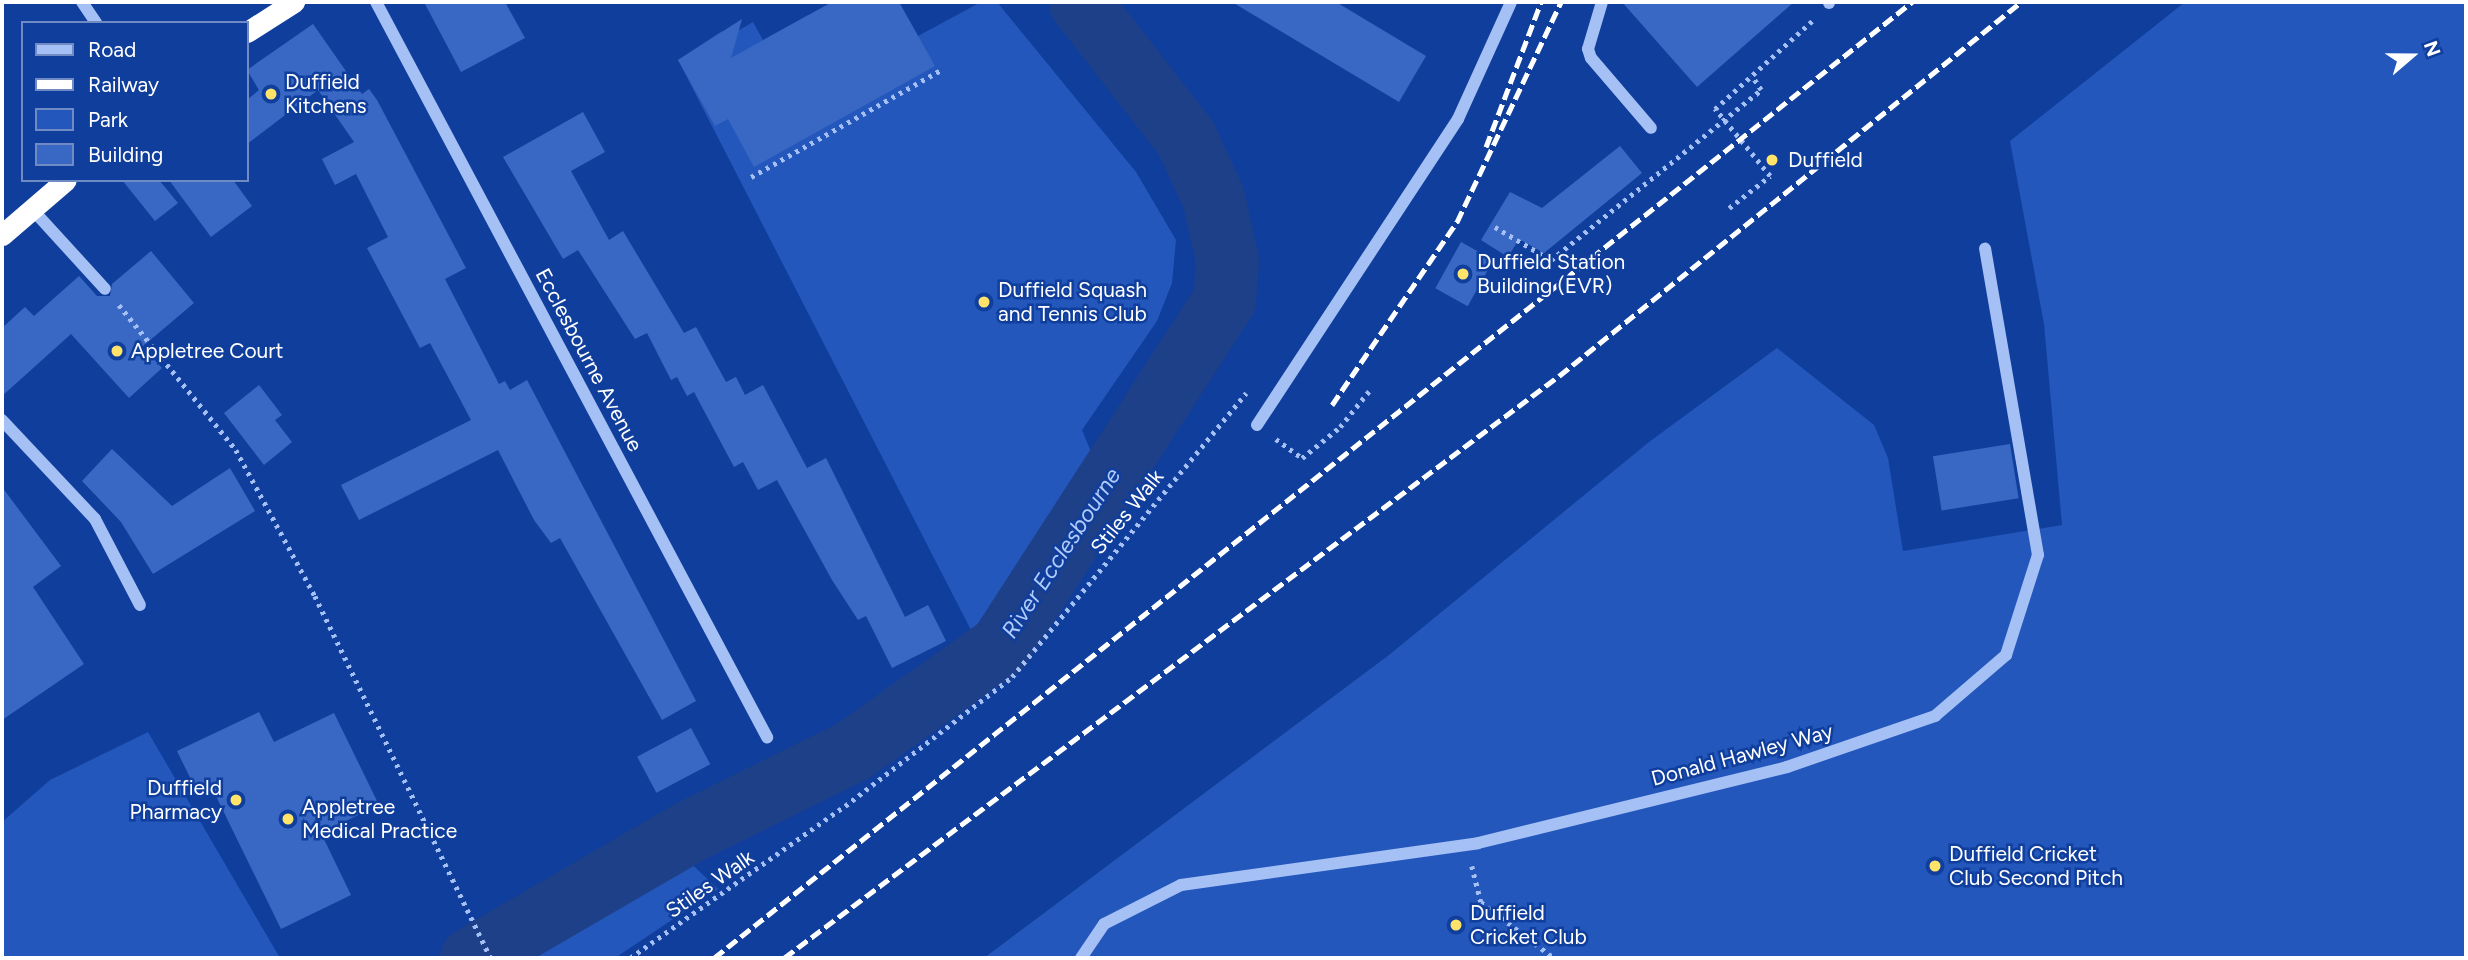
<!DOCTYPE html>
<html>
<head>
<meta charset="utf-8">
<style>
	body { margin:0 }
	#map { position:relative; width:2468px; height:960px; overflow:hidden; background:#103e9c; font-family:Figtree,sans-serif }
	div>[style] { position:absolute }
	.green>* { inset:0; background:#2357bb }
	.river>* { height:63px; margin:-31.5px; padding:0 31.5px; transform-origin:31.5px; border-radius:31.5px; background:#1e4088 }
	.building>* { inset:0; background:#3968c4; transform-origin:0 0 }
	.path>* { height:4.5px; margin-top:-2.25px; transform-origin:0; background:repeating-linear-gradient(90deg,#a5c0f5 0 3.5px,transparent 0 8.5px) }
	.minor>* { height:12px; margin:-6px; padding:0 6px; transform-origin:6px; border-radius:6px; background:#a5c0f5 }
	.highway>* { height:21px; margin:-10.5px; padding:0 10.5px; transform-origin:10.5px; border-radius:10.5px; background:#fff }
	.rail>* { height:5px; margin-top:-2.5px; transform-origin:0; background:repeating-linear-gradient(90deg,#fff 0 12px,transparent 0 17px) }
	.dots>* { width:19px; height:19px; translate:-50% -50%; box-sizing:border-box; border:4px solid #103e9c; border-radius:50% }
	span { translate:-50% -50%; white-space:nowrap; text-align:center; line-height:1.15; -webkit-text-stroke:5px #103e9c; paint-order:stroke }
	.poi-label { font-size:21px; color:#fff }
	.left { translate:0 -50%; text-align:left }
	.right { translate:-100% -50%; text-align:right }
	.street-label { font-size:21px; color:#fff }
	.water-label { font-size:23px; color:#b1cbfb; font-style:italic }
	.frame { position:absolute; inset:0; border:4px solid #fff; pointer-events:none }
	.legend { position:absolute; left:21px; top:21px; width:228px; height:161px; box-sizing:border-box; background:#103e9c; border:2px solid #708bc4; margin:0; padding:9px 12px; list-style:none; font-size:21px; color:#fff }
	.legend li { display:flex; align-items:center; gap:14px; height:35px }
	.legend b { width:35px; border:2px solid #708bc4 }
	.north { position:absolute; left:2377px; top:21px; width:70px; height:70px; -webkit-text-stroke:5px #103e9c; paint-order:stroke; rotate:70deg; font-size:19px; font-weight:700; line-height:28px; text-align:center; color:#fff }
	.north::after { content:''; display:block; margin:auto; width:24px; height:32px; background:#fff; clip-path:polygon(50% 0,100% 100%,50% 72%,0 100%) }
</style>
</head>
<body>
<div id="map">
	<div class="green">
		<div style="clip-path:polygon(981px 2px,997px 2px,1136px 172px,1176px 240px,1172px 283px,1157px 321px,1082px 430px,1096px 464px,972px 632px,678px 60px,722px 31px,727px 37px,753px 22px,763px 40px,808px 15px,829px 52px,918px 36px)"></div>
		<div style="clip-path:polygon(2185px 2px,2466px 2px,2466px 958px,984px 958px,1389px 655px,1649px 442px,1777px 348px,1874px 425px,1888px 458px,1903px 551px,2062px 525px,2044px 324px,2010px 141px)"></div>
		<div style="clip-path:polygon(148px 732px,280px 958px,2px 958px,2px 822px,50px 780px)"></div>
		<div style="clip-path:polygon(682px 855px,718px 889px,615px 958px,506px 958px)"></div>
	</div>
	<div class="river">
		<div style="left:471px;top:958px;width:251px;rotate:-30.1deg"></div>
		<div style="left:688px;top:832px;width:184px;rotate:-26.4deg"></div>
		<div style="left:853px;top:750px;width:180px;rotate:-35.3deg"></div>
		<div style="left:1000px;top:646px;width:412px;rotate:-57.1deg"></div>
		<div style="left:1224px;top:300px;width:40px;rotate:-85.7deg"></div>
		<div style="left:1227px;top:260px;width:65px;rotate:-102.5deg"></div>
		<div style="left:1213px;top:197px;width:66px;rotate:-115deg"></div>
		<div style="left:1185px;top:137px;width:171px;rotate:-127.9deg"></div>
	</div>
	<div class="building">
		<div style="clip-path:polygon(424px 2px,505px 2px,525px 38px,461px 72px)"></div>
		<div style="clip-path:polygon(832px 2px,899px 2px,935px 66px,754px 167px,728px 119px,715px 126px,678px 60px,742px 19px,731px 58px)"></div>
		<div style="clip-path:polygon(1232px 2px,1336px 2px,1426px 56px,1399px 102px)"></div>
		<div style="clip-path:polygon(1622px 2px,1794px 2px,1697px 87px)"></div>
		<div style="clip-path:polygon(313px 24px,362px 94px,369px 89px,377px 100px,466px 268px,445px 279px,499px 384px,505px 381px,510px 390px,527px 380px,696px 701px,662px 720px,560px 538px,551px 543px,534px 520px,498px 450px,359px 520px,341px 485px,471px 420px,430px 343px,420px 348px,367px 248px,388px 237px,356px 174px,335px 185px,322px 159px,354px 142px,318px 90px,247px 144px,247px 100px,259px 90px,247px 70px)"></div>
		<div style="clip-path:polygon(583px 112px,605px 152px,571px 171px,609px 240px,623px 231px,684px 333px,696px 327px,726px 382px,736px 377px,745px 395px,763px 385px,807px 468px,826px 458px,905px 617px,928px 605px,946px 641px,892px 668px,866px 616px,858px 620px,832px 580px,777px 480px,758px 490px,743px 462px,734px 467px,694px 392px,687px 396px,677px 377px,671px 380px,647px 333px,635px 339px,578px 250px,563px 259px,503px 157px)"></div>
		<div style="clip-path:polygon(1620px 146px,1642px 173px,1544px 253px,1519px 239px,1508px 257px,1481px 240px,1510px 192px,1542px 208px)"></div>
		<div style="clip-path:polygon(122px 180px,159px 180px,178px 203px,155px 221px)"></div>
		<div style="clip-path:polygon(169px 180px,233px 180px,252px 206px,211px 237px)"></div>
		<div style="left:1461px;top:242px;width:37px;height:53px;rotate:29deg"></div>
		<div style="clip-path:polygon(151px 251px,194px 303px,142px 347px,162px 368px,129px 398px,71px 334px,2px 396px,2px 328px,25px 307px,34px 316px,79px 276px,97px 296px,110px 296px,112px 284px)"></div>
		<div style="clip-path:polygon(259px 385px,282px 415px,275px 420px,292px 442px,264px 465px,224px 413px)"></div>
		<div style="left:2010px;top:444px;width:55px;height:78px;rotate:81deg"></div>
		<div style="clip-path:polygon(112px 449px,172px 506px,230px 468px,255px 511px,153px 574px,121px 522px,82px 481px)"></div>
		<div style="clip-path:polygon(2px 487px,61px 566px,33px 587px,84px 664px,2px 720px)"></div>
		<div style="clip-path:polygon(259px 712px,274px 742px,334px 713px,379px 805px,321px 833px,351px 895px,281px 929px,214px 792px,200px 798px,177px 751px)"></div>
		<div style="left:691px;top:728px;width:41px;height:61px;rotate:62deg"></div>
	</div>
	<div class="path">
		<div style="left:751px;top:177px;width:220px;rotate:-29.4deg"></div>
		<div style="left:1729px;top:208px;width:52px;rotate:-38deg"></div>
		<div style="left:1770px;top:176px;width:87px;rotate:-129.4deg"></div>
		<div style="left:1715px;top:109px;width:132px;rotate:-42.2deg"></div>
		<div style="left:1495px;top:227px;width:65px;rotate:30.5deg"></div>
		<div style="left:1551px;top:260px;width:270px;rotate:-39deg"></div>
		<div style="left:1761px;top:90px;width:17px;rotate:-123deg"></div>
		<div style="left:119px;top:305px;width:186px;rotate:51.1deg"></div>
		<div style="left:236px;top:450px;width:166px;rotate:61.6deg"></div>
		<div style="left:315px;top:596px;width:403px;rotate:64.1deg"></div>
		<div style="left:1276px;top:439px;width:32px;rotate:36deg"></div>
		<div style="left:1302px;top:458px;width:49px;rotate:-39.2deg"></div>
		<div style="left:1340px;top:427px;width:46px;rotate:-51.1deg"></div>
		<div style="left:1472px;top:866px;width:37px;rotate:76deg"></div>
		<div style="left:1481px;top:902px;width:92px;rotate:37.5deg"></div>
		<div style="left:630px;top:958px;width:263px;rotate:-35.3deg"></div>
		<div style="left:845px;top:806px;width:211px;rotate:-37.7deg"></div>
		<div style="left:1012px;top:677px;width:368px;rotate:-50.5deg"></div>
	</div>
	<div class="minor">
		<div style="left:82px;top:2px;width:25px;rotate:56deg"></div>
		<div style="left:376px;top:2px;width:833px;rotate:61.99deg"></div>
		<div style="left:1602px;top:2px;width:49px;rotate:106.6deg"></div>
		<div style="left:1588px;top:49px;width:9px;rotate:72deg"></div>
		<div style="left:1591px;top:58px;width:92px;rotate:49.4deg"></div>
		<div style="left:1829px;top:3px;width:1px;rotate:-90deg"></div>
		<div style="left:32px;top:209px;width:108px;rotate:47.6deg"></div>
		<div style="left:2px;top:420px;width:136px;rotate:46.8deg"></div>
		<div style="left:95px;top:519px;width:97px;rotate:62.4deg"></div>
		<div style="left:1257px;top:425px;width:366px;rotate:-56.7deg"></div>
		<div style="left:1458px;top:119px;width:128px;rotate:-65.6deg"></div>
		<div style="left:1081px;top:958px;width:41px;rotate:-55.9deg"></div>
		<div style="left:1104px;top:924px;width:86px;rotate:-26.9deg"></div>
		<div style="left:1181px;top:885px;width:300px;rotate:-8deg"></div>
		<div style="left:1478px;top:843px;width:318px;rotate:-13.8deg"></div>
		<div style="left:1787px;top:767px;width:157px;rotate:-19deg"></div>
		<div style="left:1935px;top:716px;width:94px;rotate:-40.7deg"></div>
		<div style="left:2006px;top:655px;width:105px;rotate:-72.3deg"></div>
		<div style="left:2038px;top:555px;width:311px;rotate:-99.8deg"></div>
	</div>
	<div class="highway">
		<div style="left:247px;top:32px;width:56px;rotate:-32.6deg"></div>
		<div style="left:2px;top:235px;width:84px;rotate:-40.7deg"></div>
	</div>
	<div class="rail">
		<div style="left:1486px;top:147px;width:155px;rotate:-69.2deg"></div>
		<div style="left:1332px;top:405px;width:222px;rotate:-55.7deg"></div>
		<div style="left:1457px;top:222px;width:243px;rotate:-64.7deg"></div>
		<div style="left:714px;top:958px;width:1533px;rotate:-38.59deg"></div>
		<div style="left:784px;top:958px;width:969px;rotate:-36.91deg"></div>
		<div style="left:1559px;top:376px;width:594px;rotate:-38.99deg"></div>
	</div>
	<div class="dots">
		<div style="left:271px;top:94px;background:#ffe469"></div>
		<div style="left:1772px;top:160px;background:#ffe469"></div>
		<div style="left:1463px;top:274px;background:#ffe469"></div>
		<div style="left:984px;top:302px;background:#ffe469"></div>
		<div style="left:117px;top:351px;background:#ffe469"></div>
		<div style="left:236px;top:800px;background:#ffe469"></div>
		<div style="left:288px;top:819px;background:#ffe469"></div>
		<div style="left:1935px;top:866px;background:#ffe469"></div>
		<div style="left:1456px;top:925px;background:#ffe469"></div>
	</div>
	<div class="poi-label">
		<span class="left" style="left:285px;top:94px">Duffield<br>Kitchens</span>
		<span class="left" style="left:1788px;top:160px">Duffield</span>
		<span class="left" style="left:1477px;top:274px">Duffield Station<br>Building (EVR)</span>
		<span class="left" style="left:998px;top:302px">Duffield Squash<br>and Tennis Club</span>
		<span class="left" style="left:131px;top:351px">Appletree Court</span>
		<span class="right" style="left:222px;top:800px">Duffield<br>Pharmacy</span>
		<span class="left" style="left:302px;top:819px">Appletree<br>Medical Practice</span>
		<span class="left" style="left:1949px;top:866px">Duffield Cricket<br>Club Second Pitch</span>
		<span class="left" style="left:1470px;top:925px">Duffield<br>Cricket Club</span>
	</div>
	<div class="street-label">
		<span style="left:589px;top:360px;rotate:62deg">Ecclesbourne Avenue</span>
		<span style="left:1127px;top:512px;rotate:-51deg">Stiles Walk</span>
		<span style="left:1742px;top:755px;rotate:-15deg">Donald Hawley Way</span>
		<span style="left:710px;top:884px;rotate:-35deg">Stiles Walk</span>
	</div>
	<div class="water-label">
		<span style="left:1061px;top:553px;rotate:-57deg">River Ecclesbourne</span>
	</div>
	<div class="frame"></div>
	<ul class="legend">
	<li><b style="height:9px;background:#a5c0f5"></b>Road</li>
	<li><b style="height:9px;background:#fff"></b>Railway</li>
	<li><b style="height:19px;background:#2357bb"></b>Park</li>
	<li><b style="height:19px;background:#3968c4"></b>Building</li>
	</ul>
	<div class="north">N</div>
</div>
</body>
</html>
